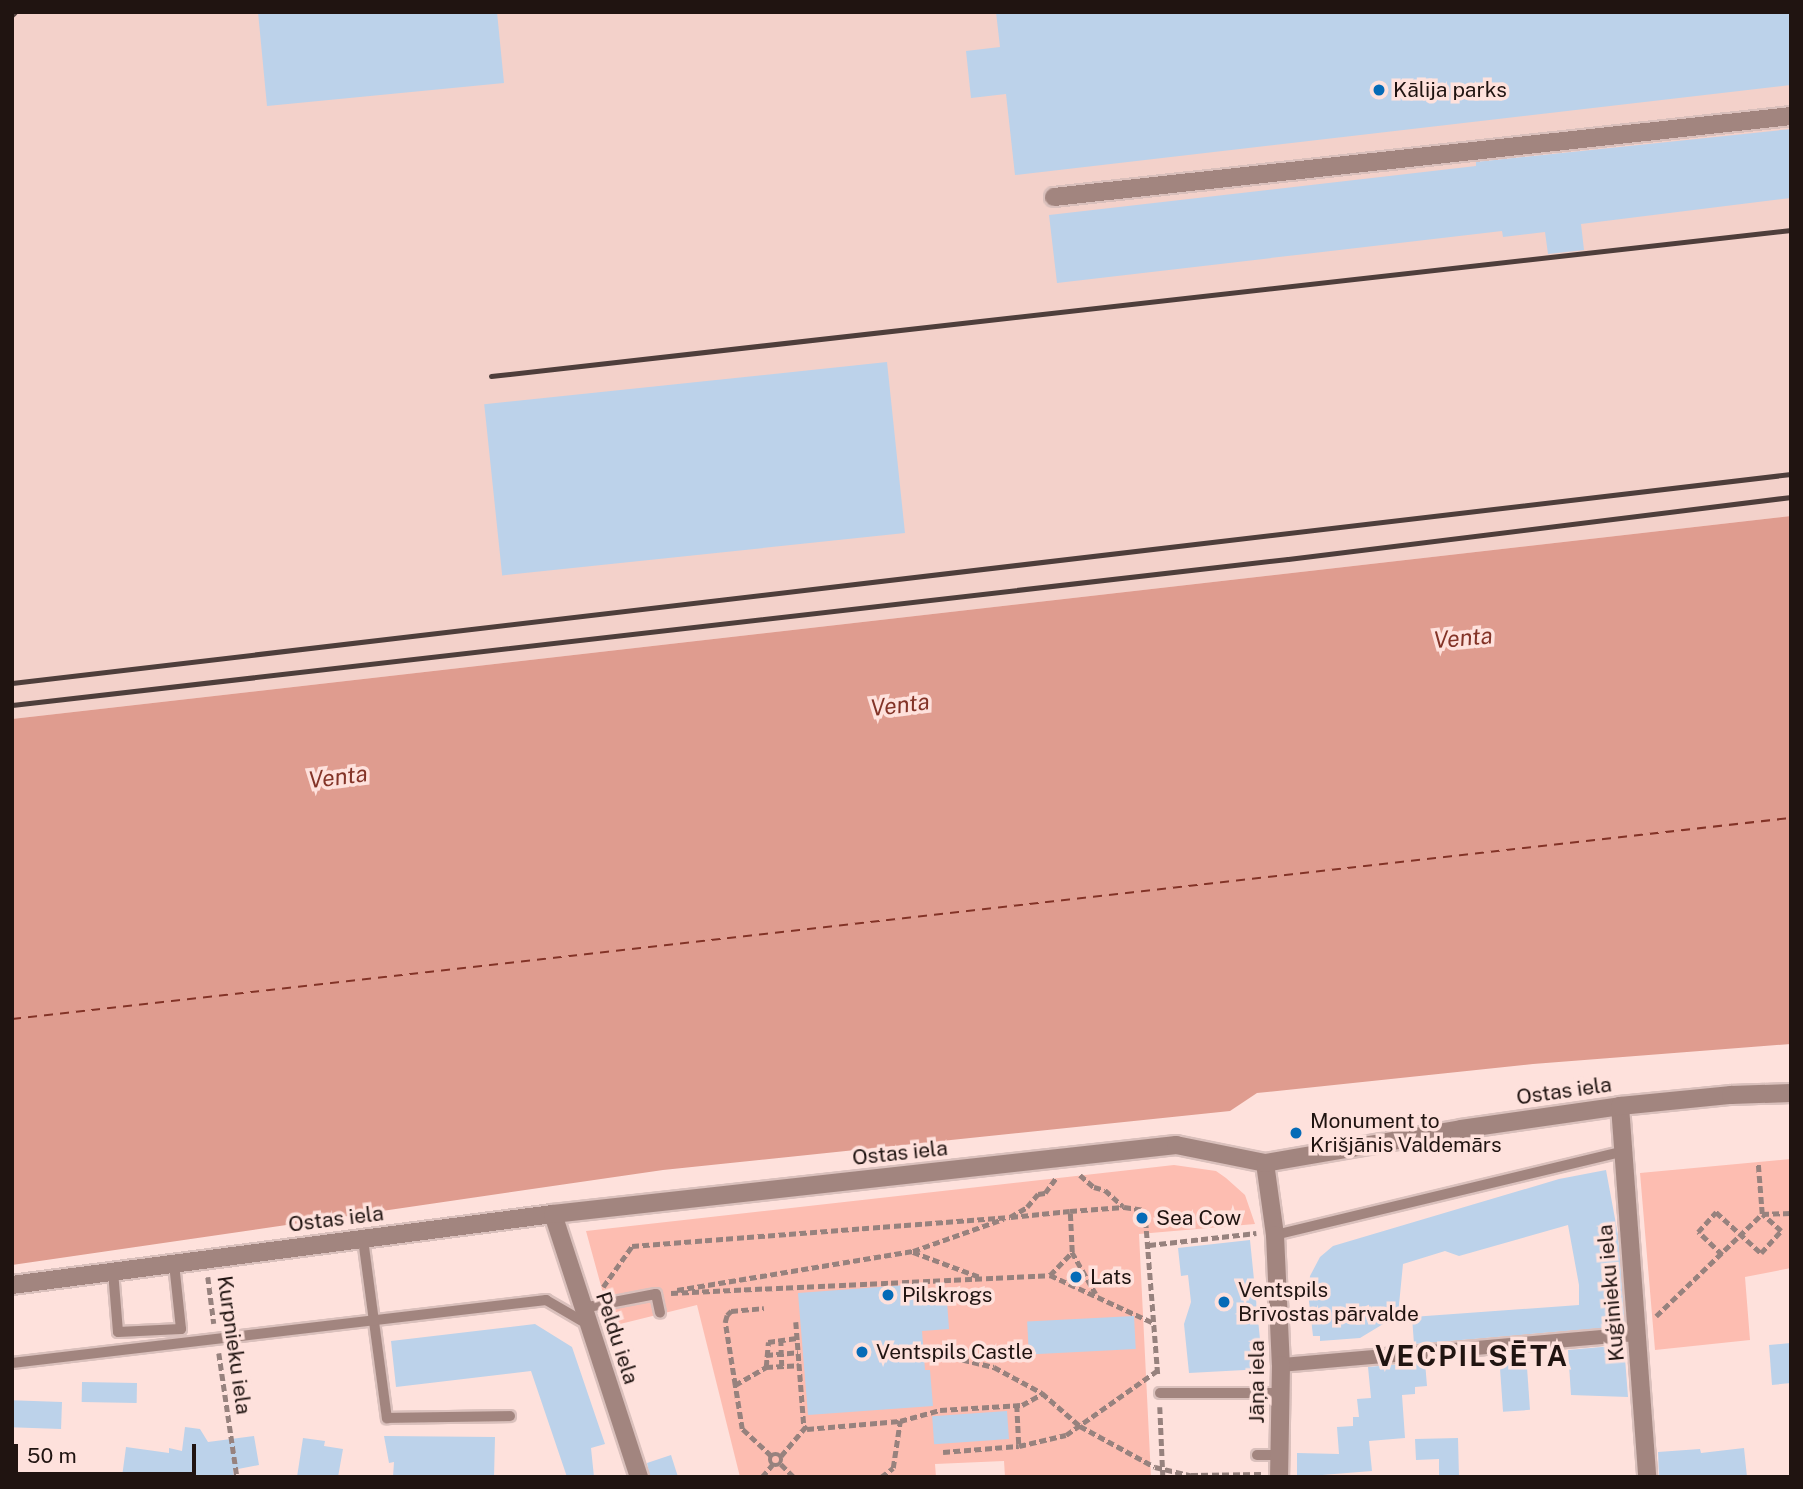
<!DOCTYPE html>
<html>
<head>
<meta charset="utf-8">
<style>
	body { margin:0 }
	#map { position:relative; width:1803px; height:1489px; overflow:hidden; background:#fee1dc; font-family:"Public Sans",sans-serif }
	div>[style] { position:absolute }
	.built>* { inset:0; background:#f3d1ca }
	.green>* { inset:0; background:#fdbdb1 }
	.water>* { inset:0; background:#df9c8f }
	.ferry>* { height:2px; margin-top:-1px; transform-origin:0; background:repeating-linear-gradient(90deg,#833327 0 9px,transparent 0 16px) }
	.building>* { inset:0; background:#bcd2ea; transform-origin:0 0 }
	.path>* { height:4.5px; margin-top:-2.25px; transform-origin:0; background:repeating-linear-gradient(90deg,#97827e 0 7px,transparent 0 10.5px) }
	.path>.ring { margin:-2.25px; padding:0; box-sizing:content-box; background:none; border:4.5px solid #97827e; border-radius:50% }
	.roads { filter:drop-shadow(2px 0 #dac0bc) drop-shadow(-2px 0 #dac0bc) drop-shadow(0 2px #dac0bc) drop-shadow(0 -2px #dac0bc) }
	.service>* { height:10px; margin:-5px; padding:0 5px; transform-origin:5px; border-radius:5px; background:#a2857f }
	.pedestrian>* { height:14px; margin:-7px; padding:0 7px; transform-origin:7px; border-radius:7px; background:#a2857f }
	.minor>* { height:18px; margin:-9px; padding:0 9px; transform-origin:9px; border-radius:9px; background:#a2857f }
	.tertiary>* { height:18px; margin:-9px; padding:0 9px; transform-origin:9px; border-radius:9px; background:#a2857f }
	.rail>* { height:5px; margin:-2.5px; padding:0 2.5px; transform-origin:2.5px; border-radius:2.5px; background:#4e3e3b }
	.dots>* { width:19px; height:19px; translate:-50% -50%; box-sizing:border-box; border:4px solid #fee1dc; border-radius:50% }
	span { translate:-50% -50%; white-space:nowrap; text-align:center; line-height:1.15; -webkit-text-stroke:7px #fee1dc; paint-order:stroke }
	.poi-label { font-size:21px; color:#201411 }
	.left { translate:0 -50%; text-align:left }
	.street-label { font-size:21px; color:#201411 }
	.water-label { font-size:23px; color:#833327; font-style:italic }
	.district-label { font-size:28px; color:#201411; font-weight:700; letter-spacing:2px }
	.frame { position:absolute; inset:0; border:14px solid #201411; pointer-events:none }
	.scale { position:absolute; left:14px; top:1444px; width:182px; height:32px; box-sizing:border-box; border:4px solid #201411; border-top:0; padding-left:9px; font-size:21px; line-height:24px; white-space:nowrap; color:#201411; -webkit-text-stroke:5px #fee1dc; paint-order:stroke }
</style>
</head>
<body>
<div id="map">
	<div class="built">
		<div style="clip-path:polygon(12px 12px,1791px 12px,1791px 516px,12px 719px)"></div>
	</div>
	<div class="green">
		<div style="clip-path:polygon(1791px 1159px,1791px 1268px,1745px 1277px,1750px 1340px,1655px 1350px,1640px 1173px)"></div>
		<div style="clip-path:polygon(1174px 1165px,1216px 1171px,1226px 1178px,1245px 1195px,1255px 1224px,1139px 1234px,1151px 1477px,1005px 1477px,1004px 1461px,935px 1464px,936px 1477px,740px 1477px,697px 1305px,612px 1326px,586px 1231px)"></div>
	</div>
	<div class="water">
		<div style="clip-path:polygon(1791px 516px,1791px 1044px,1533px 1064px,1257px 1093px,1230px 1111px,663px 1170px,12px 1265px,12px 719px)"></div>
	</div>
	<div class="ferry">
		<div style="left:12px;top:1019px;width:1790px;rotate:-6.45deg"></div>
	</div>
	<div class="building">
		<div style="clip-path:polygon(258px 12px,497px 12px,504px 83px,267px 106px)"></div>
		<div style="clip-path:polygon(996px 12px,1791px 12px,1791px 85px,1015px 175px,1006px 94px,971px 98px,966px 51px,1000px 47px)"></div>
		<div style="clip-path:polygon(1791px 129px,1791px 198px,1581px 224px,1584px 250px,1548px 254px,1545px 232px,1503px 237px,1502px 231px,1057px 283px,1049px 215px,1476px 166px,1476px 162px)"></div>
		<div style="left:887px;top:362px;width:172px;height:405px;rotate:84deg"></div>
		<div style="clip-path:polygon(1606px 1170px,1618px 1235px,1625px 1326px,1414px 1344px,1412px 1317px,1579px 1305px,1579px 1285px,1568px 1225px,1459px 1256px,1445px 1251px,1403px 1264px,1398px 1315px,1360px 1338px,1320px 1341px,1320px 1336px,1313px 1336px,1308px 1293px,1310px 1276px,1320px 1257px,1333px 1246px,1559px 1179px)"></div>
		<div style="clip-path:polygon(1250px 1240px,1263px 1369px,1189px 1373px,1184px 1324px,1191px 1302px,1188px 1275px,1181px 1276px,1178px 1248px)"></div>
		<div style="clip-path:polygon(920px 1284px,921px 1303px,947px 1301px,949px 1329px,922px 1331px,925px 1370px,930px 1370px,933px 1406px,808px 1415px,798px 1293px)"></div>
		<div style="left:1134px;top:1316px;width:33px;height:107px;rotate:87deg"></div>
		<div style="clip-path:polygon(535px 1324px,572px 1347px,605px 1444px,591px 1448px,594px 1477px,567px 1477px,531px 1371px,396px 1387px,391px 1341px)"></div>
		<div style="clip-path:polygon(1791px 1343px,1791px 1383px,1772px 1385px,1769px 1345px)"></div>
		<div style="clip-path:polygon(1624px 1345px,1628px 1397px,1571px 1395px,1568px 1350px)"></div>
		<div style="left:1526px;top:1353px;width:57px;height:27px;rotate:86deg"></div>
		<div style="clip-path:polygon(1425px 1362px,1427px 1386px,1415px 1387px,1415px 1394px,1402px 1395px,1405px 1438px,1369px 1441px,1372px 1471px,1297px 1477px,1297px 1453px,1339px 1454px,1337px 1427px,1353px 1426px,1353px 1417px,1359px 1417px,1357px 1399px,1371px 1398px,1368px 1367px)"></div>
		<div style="left:82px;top:1382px;width:55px;height:20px;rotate:1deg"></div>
		<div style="left:62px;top:1402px;width:27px;height:50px;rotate:92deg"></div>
		<div style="left:1007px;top:1411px;width:28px;height:75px;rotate:86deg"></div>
		<div style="clip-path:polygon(185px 1427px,200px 1429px,208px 1442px,254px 1436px,259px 1465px,233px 1470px,234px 1477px,122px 1477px,126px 1447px,169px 1453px,169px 1448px,182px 1451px)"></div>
		<div style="clip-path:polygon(384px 1436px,495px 1437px,494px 1477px,393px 1477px,394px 1462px,389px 1463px)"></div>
		<div style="clip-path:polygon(303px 1438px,325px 1441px,324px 1446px,343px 1449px,338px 1477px,297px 1477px)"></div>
		<div style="clip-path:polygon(1458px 1438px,1459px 1477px,1439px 1477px,1439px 1459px,1416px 1460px,1415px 1439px)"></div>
		<div style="clip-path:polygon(1744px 1448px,1747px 1477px,1659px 1477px,1658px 1452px,1700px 1449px,1701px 1453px)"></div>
		<div style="clip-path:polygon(671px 1455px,678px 1477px,650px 1477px,647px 1463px)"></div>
	</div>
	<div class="path">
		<div style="left:1080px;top:1175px;width:18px;rotate:41deg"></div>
		<div style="left:1094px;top:1187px;width:11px;rotate:15deg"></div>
		<div style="left:1105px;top:1190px;width:24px;rotate:42deg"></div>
		<div style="left:1011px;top:1217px;width:59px;rotate:-5.8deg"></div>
		<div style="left:1149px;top:1245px;width:108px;rotate:-6.4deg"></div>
		<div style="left:913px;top:1252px;width:72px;rotate:20.5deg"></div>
		<div style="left:1072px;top:1252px;width:48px;rotate:60.3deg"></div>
		<div style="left:1722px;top:1255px;width:33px;rotate:-136deg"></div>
		<div style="left:1698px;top:1232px;width:27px;rotate:-48deg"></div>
		<div style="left:1716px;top:1212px;width:61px;rotate:42.3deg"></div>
		<div style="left:1761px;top:1253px;width:30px;rotate:-48deg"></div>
		<div style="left:1781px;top:1231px;width:25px;rotate:-138deg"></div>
		<div style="left:1762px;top:1214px;width:51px;rotate:-94.5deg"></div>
		<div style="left:1050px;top:1275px;width:115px;rotate:24.8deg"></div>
		<div style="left:208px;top:1277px;width:47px;rotate:82.7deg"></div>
		<div style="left:603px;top:1287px;width:50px;rotate:-54.7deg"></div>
		<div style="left:632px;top:1246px;width:379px;rotate:-4.4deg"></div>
		<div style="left:1010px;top:1217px;width:20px;rotate:-30deg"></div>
		<div style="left:1027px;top:1207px;width:17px;rotate:-50deg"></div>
		<div style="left:1038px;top:1194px;width:7px;rotate:-8deg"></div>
		<div style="left:1045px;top:1193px;width:19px;rotate:-54deg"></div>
		<div style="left:677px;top:1290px;width:239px;rotate:-9.4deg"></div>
		<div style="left:913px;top:1251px;width:96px;rotate:-19.6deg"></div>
		<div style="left:671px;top:1293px;width:379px;rotate:-2.7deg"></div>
		<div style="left:1050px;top:1275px;width:32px;rotate:-46deg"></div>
		<div style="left:1072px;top:1252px;width:41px;rotate:-92.8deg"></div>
		<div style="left:1070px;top:1211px;width:54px;rotate:-4.2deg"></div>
		<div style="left:1124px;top:1207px;width:21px;rotate:8deg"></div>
		<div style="left:1145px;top:1210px;width:168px;rotate:85.5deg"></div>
		<div style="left:1656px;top:1316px;width:147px;rotate:-43.9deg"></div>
		<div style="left:1762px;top:1214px;width:29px;rotate:-2deg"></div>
		<div style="left:796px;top:1322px;width:104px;rotate:85.6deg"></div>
		<div style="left:804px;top:1426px;width:4px;rotate:45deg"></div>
		<div style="left:807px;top:1429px;width:93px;rotate:-4.9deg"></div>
		<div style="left:900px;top:1421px;width:41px;rotate:-15.4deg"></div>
		<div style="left:940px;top:1410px;width:82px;rotate:-3.5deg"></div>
		<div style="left:1022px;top:1405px;width:23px;rotate:-29deg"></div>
		<div style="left:781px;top:1339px;width:27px;rotate:88deg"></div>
		<div style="left:219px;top:1353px;width:125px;rotate:81.7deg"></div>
		<div style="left:766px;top:1355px;width:32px;rotate:-5deg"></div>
		<div style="left:922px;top:1356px;width:30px;rotate:2deg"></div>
		<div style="left:952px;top:1357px;width:43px;rotate:13.4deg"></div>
		<div style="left:994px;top:1367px;width:55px;rotate:28.4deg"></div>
		<div style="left:1042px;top:1393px;width:50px;rotate:41deg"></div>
		<div style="left:1080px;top:1426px;width:85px;rotate:28.7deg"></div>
		<div style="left:1155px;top:1467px;width:37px;rotate:13deg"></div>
		<div style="left:1191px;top:1475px;width:70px;rotate:-0.8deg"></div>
		<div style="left:766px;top:1367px;width:25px;rotate:-85deg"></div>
		<div style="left:768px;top:1342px;width:29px;rotate:-8deg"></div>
		<div style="left:735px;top:1385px;width:64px;rotate:-99deg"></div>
		<div style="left:725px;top:1322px;width:7px;rotate:-74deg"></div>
		<div style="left:727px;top:1315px;width:6px;rotate:-45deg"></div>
		<div style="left:731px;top:1311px;width:33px;rotate:-5deg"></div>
		<div style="left:1017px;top:1405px;width:41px;rotate:87.2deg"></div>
		<div style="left:1160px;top:1407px;width:70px;rotate:87.5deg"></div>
		<div style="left:943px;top:1452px;width:76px;rotate:-4.5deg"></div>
		<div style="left:1019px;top:1446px;width:48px;rotate:-13.2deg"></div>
		<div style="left:1066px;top:1435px;width:113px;rotate:-35.2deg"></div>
		<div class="ring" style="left:770px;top:1454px;width:7.5px;height:7.5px"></div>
		<div style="left:771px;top:1456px;width:40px;rotate:-137deg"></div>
		<div style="left:742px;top:1429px;width:45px;rotate:-99deg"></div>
		<div style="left:735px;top:1385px;width:36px;rotate:-30deg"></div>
		<div style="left:766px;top:1367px;width:33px;rotate:-3deg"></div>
		<div style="left:781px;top:1456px;width:38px;rotate:-50deg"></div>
		<div style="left:781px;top:1464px;width:18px;rotate:45deg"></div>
		<div style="left:762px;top:1477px;width:16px;rotate:-50deg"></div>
		<div style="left:881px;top:1477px;width:15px;rotate:-37deg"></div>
		<div style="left:893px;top:1468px;width:48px;rotate:-81.5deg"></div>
	</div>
	<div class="roads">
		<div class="service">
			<div style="left:1275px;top:1235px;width:357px;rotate:-13.5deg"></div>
			<div style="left:363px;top:1239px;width:181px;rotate:82.4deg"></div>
			<div style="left:387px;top:1418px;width:123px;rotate:-0.9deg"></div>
			<div style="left:113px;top:1271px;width:61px;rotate:85.3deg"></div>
			<div style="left:118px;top:1332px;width:63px;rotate:-2.7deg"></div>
			<div style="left:181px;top:1329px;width:65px;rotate:-96.1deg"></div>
			<div style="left:583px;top:1308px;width:74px;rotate:-10.9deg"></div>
			<div style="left:656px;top:1294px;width:19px;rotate:78deg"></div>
			<div style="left:12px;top:1363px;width:538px;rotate:-6.73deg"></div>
			<div style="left:546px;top:1300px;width:50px;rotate:30.2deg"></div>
			<div style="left:1160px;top:1393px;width:121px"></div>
			<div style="left:1257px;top:1455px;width:22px"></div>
		</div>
		<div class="pedestrian">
			<div style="left:1281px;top:1365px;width:358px;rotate:-5deg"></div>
		</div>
		<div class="minor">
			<div style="left:1054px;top:197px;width:741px;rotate:-6.27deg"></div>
			<div style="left:1620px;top:1106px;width:372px;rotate:85.8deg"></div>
			<div style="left:553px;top:1214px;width:277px;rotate:71.9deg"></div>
		</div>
		<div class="tertiary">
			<div style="left:1265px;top:1163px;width:73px;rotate:82.1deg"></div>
			<div style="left:1275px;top:1235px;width:130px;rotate:87.4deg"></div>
			<div style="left:1281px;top:1365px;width:112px;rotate:91deg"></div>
			<div style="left:12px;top:1285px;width:546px;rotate:-7.48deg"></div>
			<div style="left:553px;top:1214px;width:627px;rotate:-6.32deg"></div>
			<div style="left:1176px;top:1145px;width:91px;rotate:11.4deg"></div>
			<div style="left:1265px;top:1163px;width:199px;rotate:-9.8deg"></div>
			<div style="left:1461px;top:1129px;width:161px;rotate:-8.2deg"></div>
			<div style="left:1620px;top:1106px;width:112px;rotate:-5.7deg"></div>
			<div style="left:1731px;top:1095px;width:60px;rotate:-1.9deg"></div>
		</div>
	</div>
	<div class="rail">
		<div style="left:12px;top:15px;width:4px;rotate:-45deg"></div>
		<div style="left:491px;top:376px;width:1308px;rotate:-6.41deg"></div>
		<div style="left:12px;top:683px;width:1791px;rotate:-6.7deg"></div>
		<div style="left:12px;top:705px;width:1284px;rotate:-6.53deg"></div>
		<div style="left:1288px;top:559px;width:507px;rotate:-7.03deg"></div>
	</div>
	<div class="dots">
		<div style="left:1379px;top:90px;background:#056bb7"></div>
		<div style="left:1296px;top:1133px;background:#056bb7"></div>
		<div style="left:1142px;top:1218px;background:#056bb7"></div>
		<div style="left:1076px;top:1277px;background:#056bb7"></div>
		<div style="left:888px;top:1295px;background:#056bb7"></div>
		<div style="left:1224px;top:1302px;background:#056bb7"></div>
		<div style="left:862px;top:1352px;background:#056bb7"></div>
	</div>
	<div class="poi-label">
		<span class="left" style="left:1393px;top:90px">Kālija parks</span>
		<span class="left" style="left:1310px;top:1133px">Monument to<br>Krišjānis Valdemārs</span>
		<span class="left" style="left:1156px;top:1218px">Sea Cow</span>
		<span class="left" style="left:1090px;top:1277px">Lats</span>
		<span class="left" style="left:1238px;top:1302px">Ventspils<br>Brīvostas pārvalde</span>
		<span class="left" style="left:902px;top:1295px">Pilskrogs</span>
		<span class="left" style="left:876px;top:1352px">Ventspils Castle</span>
	</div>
	<div class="street-label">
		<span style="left:1564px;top:1091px;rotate:-8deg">Ostas iela</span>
		<span style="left:900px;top:1153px;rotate:-6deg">Ostas iela</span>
		<span style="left:336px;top:1219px;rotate:-7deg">Ostas iela</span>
		<span style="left:1611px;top:1293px;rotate:-95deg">Kuģinieku iela</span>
		<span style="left:617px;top:1338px;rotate:72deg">Peldu iela</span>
		<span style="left:234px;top:1345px;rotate:82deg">Kurpnieku iela</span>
		<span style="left:1257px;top:1382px;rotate:-90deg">Jāņa iela</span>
	</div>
	<div class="water-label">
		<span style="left:1463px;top:638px;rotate:-5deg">Venta</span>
		<span style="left:900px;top:705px;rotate:-7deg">Venta</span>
		<span style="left:338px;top:777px;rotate:-7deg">Venta</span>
	</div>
	<div class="district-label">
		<span style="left:1472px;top:1356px">VECPILSĒTA</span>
	</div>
	<div class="frame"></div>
	<div class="scale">50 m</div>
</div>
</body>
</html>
